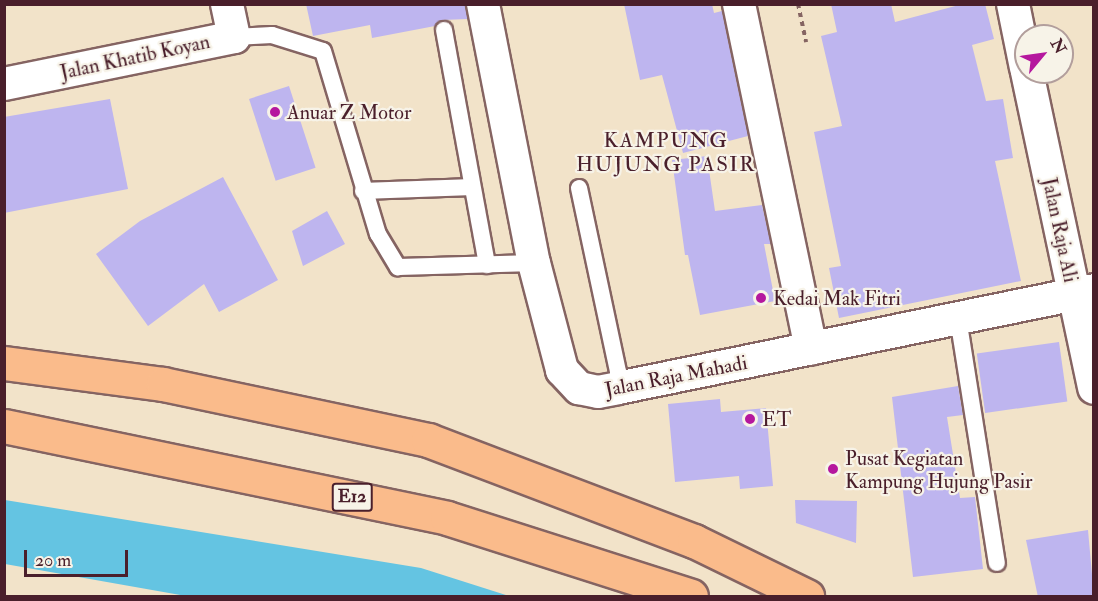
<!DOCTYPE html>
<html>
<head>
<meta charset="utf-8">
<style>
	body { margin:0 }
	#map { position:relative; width:1098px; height:601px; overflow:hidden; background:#f2e3c9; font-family:"IM FELL Double Pica",serif }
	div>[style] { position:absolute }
	.water>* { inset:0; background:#64c4e2 }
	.building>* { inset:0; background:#beb5ef; transform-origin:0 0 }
	.path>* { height:4px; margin-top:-2px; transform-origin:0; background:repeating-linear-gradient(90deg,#856462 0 4.5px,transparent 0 9px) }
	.roads { filter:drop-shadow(2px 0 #856462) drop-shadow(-2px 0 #856462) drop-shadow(0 2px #856462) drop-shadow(0 -2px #856462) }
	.service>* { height:16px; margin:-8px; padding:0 8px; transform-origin:8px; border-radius:8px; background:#fff }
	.minor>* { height:32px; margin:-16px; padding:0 16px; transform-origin:16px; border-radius:16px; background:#fff }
	.motorway>* { height:33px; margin:-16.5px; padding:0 16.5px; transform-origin:16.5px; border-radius:16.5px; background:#fabb8b }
	.dots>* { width:16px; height:16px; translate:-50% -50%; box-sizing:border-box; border:3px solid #f7f3e8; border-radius:50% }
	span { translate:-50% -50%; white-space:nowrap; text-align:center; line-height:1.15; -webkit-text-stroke:4.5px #f7f3e8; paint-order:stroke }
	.shield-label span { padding:2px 4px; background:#f7f3e8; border:2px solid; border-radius:4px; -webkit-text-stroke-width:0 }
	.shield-label { font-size:18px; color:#4a1f2b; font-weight:700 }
	.street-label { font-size:20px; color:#4a1f2b }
	.poi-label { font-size:20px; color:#4a1f2b }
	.left { translate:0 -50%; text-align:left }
	.neighbourhood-label { font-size:21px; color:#4a1f2b; letter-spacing:1.5px }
	.frame { position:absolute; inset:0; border:6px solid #4a1f2b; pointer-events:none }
	.north { position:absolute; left:1014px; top:24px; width:60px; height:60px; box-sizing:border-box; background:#f7f3e8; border:2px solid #b29e9c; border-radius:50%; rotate:61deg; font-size:16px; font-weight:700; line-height:24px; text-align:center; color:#4a1f2b }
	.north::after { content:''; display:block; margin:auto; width:21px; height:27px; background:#b5179e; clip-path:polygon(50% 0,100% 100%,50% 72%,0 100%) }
	.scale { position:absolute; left:24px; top:550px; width:104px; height:27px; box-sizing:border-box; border:3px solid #4a1f2b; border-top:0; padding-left:8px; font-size:18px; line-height:21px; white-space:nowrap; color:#4a1f2b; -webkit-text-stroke:4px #f7f3e8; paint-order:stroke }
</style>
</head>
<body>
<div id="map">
	<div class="water">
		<div style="clip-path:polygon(5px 500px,421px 568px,509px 596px,186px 596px,5px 564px)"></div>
	</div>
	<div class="building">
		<div style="clip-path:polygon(306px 4px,465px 4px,468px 19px,442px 20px,435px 26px,372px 38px,370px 25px,313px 36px)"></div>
		<div style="clip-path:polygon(624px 4px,712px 4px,714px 13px,722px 11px,748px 136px,683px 153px,662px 75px,640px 80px)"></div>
		<div style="clip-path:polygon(831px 4px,891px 4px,895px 22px,963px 4px,985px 4px,994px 39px,972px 45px,986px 101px,1003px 99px,1013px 158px,995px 161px,1021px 281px,839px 318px,829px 268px,841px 266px,814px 132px,842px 126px,821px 36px,837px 32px)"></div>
		<div style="left:289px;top:86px;width:86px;height:42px;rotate:72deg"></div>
		<div style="clip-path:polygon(110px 99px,128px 189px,4px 213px,4px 117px)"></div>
		<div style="clip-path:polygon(707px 156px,715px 211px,762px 205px,771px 244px,764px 244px,775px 301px,700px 315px,688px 255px,685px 255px,672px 160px)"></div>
		<div style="clip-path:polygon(223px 177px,278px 280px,219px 312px,204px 284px,148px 326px,96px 254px,140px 221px)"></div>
		<div style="clip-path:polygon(327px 211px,345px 244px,303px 266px,292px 231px)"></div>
		<div style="left:1059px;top:342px;width:60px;height:83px;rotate:82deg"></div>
		<div style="clip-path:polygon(958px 386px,963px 415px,947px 417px,960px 498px,975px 497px,983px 569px,913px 577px,892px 397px)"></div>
		<div style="clip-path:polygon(720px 399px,721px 412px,766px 408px,773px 486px,740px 489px,739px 476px,675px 482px,668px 404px)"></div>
		<div style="clip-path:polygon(795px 500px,857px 501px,856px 543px,796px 523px)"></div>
		<div style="clip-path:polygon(1088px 530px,1094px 597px,1038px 597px,1026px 540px)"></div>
	</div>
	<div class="path">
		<div style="left:798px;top:4px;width:39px;rotate:78deg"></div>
	</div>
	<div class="roads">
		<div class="service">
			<div style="left:444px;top:30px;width:239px;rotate:79.6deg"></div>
			<div style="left:234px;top:37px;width:38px;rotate:-3deg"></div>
			<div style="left:272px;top:35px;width:53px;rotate:17.4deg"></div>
			<div style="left:323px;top:51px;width:191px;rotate:73.3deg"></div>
			<div style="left:378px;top:234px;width:39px;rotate:59deg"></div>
			<div style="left:398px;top:267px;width:136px;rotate:-1.7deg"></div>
			<div style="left:579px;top:188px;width:188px;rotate:78deg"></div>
			<div style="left:618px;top:372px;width:16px;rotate:90deg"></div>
			<div style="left:363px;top:191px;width:109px;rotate:-2.1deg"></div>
			<div style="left:958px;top:318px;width:248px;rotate:81deg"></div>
		</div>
		<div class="minor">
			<div style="left:483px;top:4px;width:264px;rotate:78.9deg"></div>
			<div style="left:534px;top:263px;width:111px;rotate:75.3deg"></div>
			<div style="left:562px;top:370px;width:25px;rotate:47deg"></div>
			<div style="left:579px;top:388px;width:19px;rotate:12deg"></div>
			<div style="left:598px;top:392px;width:20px;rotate:-11deg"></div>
			<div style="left:618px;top:388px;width:486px;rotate:-11.6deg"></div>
			<div style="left:739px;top:4px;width:352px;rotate:78.2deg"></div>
			<div style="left:1013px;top:4px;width:65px;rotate:78.5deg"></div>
			<div style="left:1027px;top:72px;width:323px;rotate:78deg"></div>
			<div style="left:4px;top:84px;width:235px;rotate:-11.5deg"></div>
			<div style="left:234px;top:37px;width:34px;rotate:-102deg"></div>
		</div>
		<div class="motorway">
			<div style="left:4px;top:363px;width:160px;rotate:7.5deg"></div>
			<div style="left:163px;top:384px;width:271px;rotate:11.9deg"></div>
			<div style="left:428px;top:440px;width:285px;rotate:20.8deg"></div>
			<div style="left:694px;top:541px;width:126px;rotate:26deg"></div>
			<div style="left:4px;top:426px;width:452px;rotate:11.7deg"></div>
			<div style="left:447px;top:518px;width:256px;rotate:17.7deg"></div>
		</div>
	</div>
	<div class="dots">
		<div style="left:275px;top:112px;background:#b5179e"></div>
		<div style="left:761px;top:298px;background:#b5179e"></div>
		<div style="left:750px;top:419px;background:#b5179e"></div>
		<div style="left:833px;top:469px;background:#b5179e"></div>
	</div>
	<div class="shield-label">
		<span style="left:352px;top:497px">E12</span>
	</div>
	<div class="street-label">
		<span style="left:135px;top:57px;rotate:-12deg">Jalan Khatib Koyan</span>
		<span style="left:1060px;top:230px;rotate:78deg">Jalan Raja Ali</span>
		<span style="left:676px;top:376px;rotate:-11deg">Jalan Raja Mahadi</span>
	</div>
	<div class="poi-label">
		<span class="left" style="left:287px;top:112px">Anuar Z Motor</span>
		<span class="left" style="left:773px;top:298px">Kedai Mak Fitri</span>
		<span class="left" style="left:762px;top:419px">ET</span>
		<span class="left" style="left:845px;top:470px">Pusat Kegiatan<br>Kampung Hujung Pasir</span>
	</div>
	<div class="neighbourhood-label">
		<span style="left:666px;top:153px">KAMPUNG<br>HUJUNG PASIR</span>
	</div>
	<div class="frame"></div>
	<div class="north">N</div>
	<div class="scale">20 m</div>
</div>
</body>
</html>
